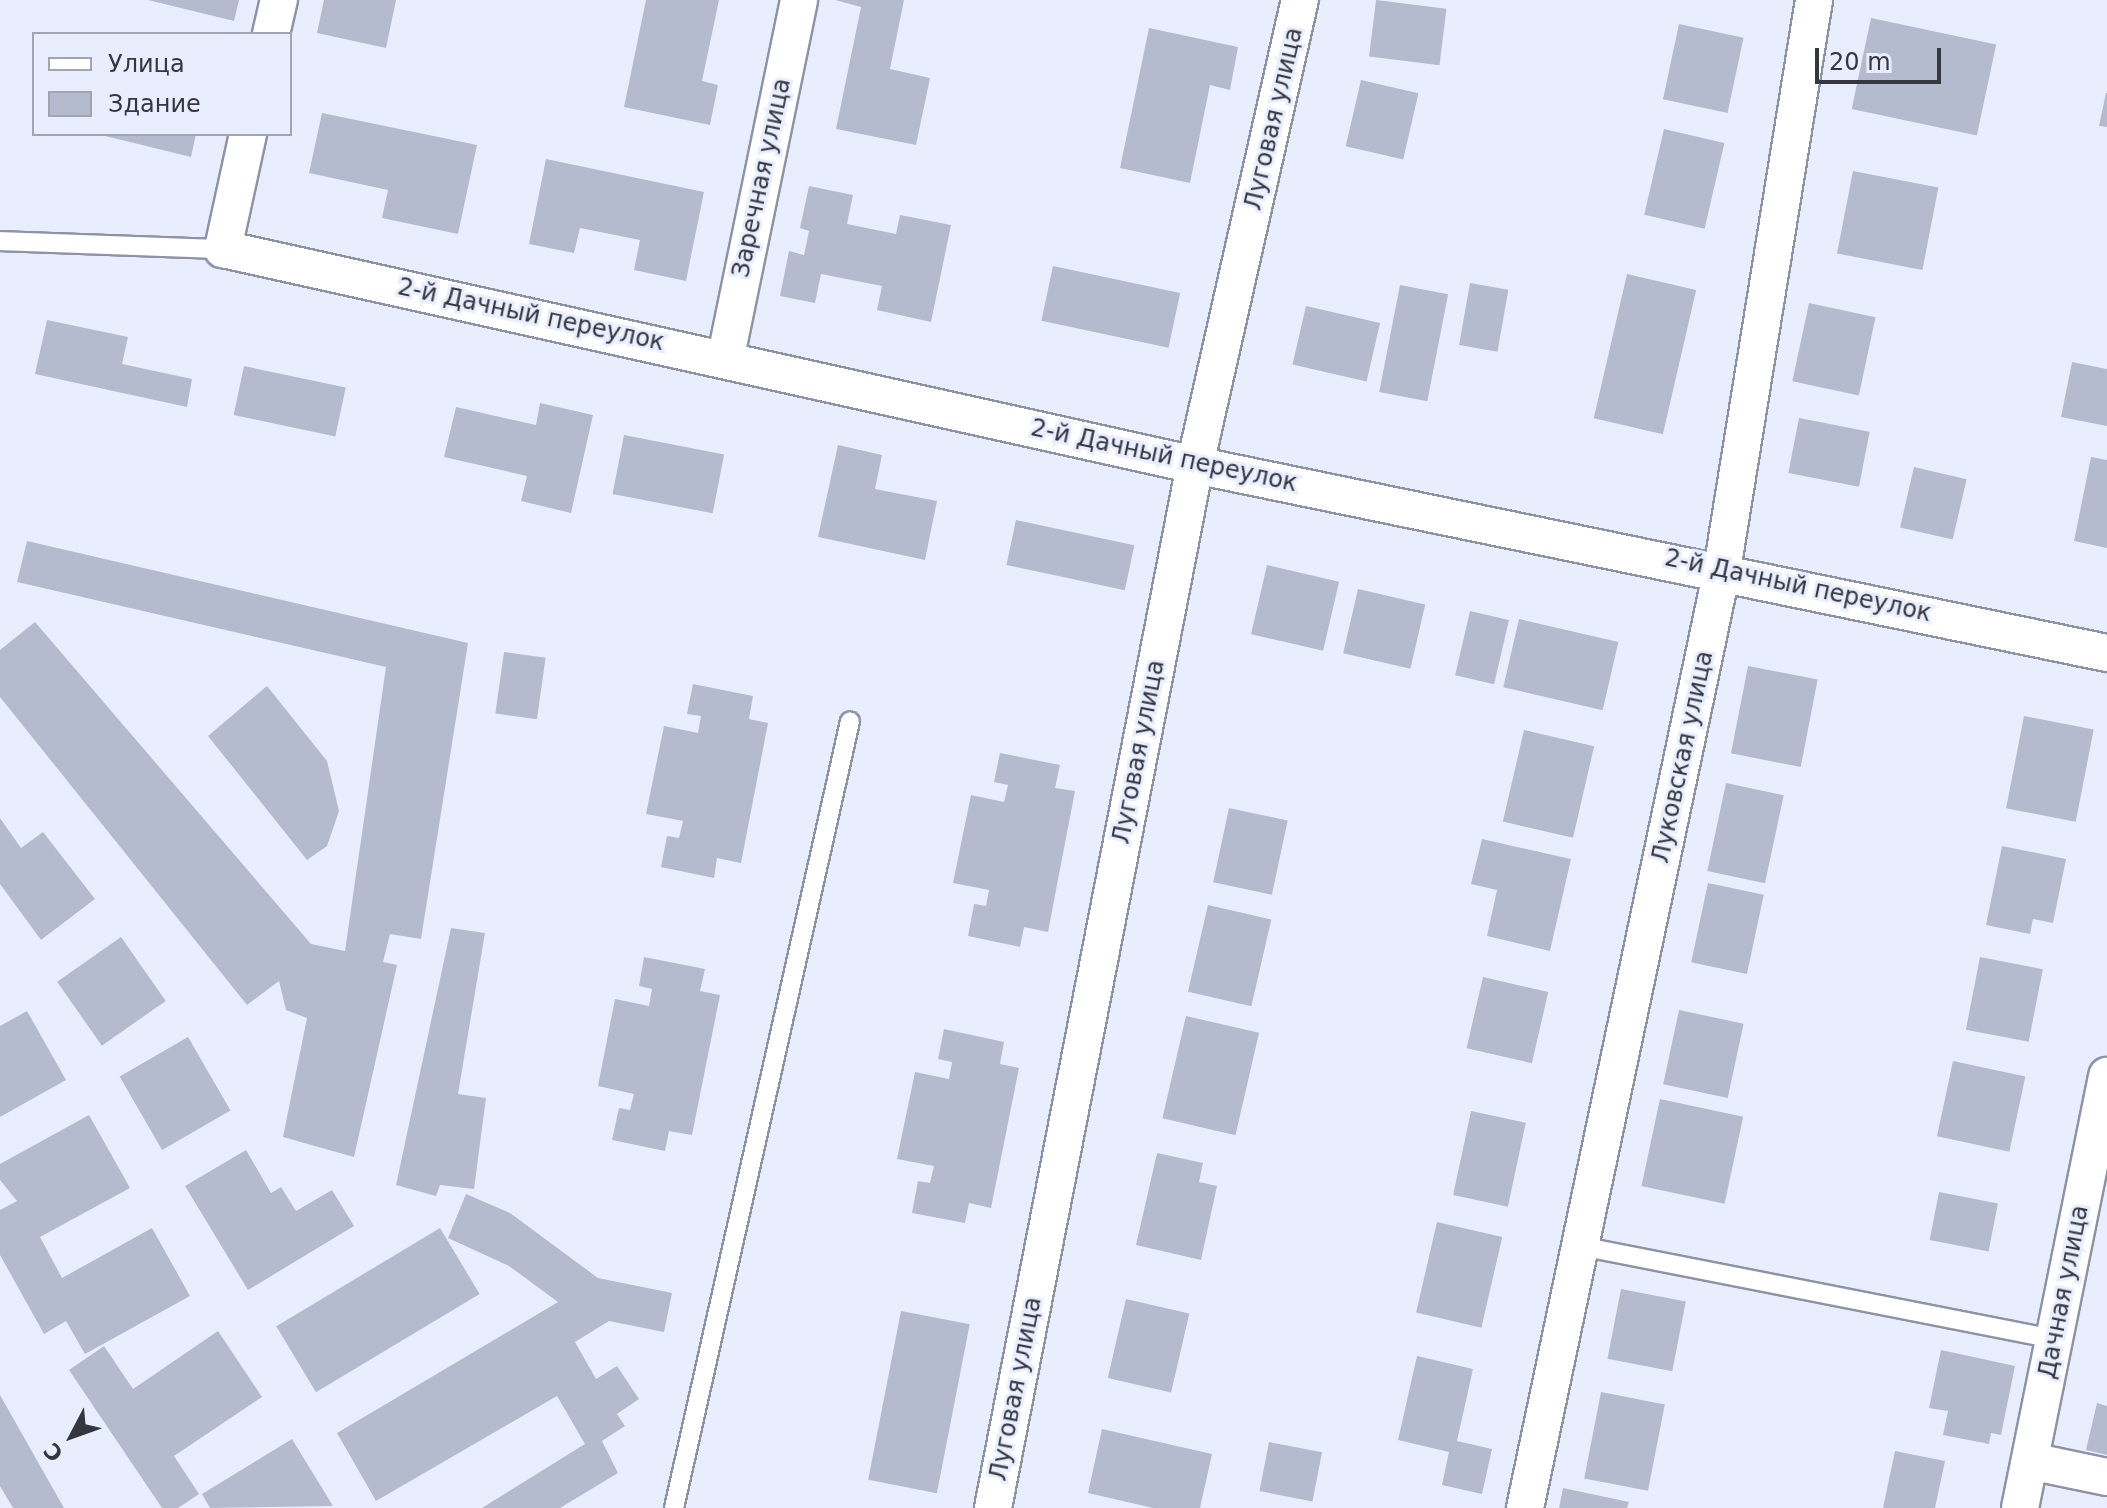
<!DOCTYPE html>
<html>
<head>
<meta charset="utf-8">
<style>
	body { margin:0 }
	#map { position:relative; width:2107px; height:1508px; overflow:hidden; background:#e9eeff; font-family:"DejaVu Sans",sans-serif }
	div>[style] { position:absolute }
	.building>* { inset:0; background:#b4bbce; transform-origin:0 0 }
	.roads { filter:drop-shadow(2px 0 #8d93a5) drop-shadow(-2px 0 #8d93a5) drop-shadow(0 2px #8d93a5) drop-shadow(0 -2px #8d93a5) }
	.service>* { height:18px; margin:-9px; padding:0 9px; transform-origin:9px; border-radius:9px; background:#fff }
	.minor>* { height:36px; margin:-18px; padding:0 18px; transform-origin:18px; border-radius:18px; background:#fff }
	span { translate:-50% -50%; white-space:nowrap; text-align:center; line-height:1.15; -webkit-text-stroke:6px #e9eeff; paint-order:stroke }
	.street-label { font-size:24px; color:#35373f }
	.legend { position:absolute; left:32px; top:32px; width:260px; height:104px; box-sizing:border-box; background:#e9eeff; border:2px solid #a1a5b2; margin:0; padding:10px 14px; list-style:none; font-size:24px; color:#35373f }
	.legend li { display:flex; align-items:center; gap:16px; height:40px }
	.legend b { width:40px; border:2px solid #a1a5b2 }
	.north { position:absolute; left:32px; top:1396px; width:80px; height:80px; -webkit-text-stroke:6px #e9eeff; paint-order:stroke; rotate:229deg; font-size:22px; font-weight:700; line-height:32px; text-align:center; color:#35373f }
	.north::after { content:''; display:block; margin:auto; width:28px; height:36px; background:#35373f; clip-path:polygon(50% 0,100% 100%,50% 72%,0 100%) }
	.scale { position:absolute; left:1815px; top:48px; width:126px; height:36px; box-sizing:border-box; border:4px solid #35373f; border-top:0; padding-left:10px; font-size:24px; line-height:28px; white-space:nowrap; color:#35373f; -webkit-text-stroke:6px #e9eeff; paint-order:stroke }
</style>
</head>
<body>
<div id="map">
	<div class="building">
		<div style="clip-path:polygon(148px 0,239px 0,234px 21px)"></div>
		<div style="clip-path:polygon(324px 0,396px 0,386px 48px,317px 33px)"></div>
		<div style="clip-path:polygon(646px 0,719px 0,702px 81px,718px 85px,710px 125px,624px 107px)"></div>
		<div style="clip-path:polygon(835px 0,904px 0,890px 69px,930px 78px,916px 145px,836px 129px,861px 7px)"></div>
		<div style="left:1376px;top:0;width:71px;height:57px;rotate:7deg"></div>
		<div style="left:1871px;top:18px;width:128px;height:93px;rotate:12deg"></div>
		<div style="left:1679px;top:24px;width:66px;height:77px;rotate:12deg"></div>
		<div style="clip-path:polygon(1149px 28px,1238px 47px,1230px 90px,1210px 85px,1190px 183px,1120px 168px)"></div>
		<div style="left:1361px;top:80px;width:59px;height:68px;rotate:13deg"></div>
		<div style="clip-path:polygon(2106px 93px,2107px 93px,2107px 127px,2099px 126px)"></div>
		<div style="clip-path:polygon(322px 113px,477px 145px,458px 234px,382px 218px,388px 190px,309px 173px)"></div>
		<div style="left:1664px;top:129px;width:62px;height:88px;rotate:13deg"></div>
		<div style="clip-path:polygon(97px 134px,196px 134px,191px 157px)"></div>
		<div style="clip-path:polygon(546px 159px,704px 192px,686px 281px,634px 270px,640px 240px,580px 228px,574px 253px,529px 244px)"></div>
		<div style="left:1853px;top:171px;width:87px;height:84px;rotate:11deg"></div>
		<div style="clip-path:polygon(809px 186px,853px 195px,847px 224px,896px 234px,900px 215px,951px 225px,931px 322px,877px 310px,882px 286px,821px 274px,815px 303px,780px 296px,789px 251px,804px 255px,809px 231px,800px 228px)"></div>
		<div style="left:1053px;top:266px;width:130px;height:56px;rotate:12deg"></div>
		<div style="left:1627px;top:274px;width:71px;height:148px;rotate:13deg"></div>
		<div style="left:1470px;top:283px;width:39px;height:63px;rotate:10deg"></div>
		<div style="left:1400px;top:285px;width:49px;height:109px;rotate:11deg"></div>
		<div style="left:1809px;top:303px;width:68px;height:80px;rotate:12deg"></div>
		<div style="left:1306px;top:306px;width:76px;height:60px;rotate:13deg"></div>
		<div style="clip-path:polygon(47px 320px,128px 337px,122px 364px,192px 379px,187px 407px,35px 374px)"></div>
		<div style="clip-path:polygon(2072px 362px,2107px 369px,2107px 426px,2061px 417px)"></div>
		<div style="left:244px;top:366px;width:104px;height:50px;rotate:12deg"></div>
		<div style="clip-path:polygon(540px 403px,593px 415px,571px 513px,521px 501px,527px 476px,444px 457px,456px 407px,536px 425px)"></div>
		<div style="left:1799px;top:418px;width:72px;height:56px;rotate:11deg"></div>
		<div style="left:624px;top:435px;width:102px;height:60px;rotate:11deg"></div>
		<div style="clip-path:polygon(838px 445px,882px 455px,875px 489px,937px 501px,925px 560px,818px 537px)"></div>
		<div style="clip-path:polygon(2091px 457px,2107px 460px,2107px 548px,2074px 541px)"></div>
		<div style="left:1914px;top:467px;width:54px;height:62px;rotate:13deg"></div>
		<div style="left:1016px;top:520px;width:121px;height:46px;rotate:12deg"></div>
		<div style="clip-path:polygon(27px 541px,468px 643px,421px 939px,390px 934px,383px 962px,397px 965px,354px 1157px,283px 1137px,307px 1018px,286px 1010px,279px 981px,247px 1005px,0 697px,0 650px,35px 622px,311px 944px,345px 951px,386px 667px,17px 582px)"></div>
		<div style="left:1267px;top:565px;width:74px;height:71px;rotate:13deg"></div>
		<div style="left:1358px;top:589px;width:69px;height:66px;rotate:13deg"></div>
		<div style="left:1470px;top:611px;width:40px;height:66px;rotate:13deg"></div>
		<div style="left:1519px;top:619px;width:102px;height:70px;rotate:13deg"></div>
		<div style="left:504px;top:652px;width:42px;height:62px;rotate:8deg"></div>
		<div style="left:1748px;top:666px;width:71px;height:89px;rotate:11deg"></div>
		<div style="clip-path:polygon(693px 684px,753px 696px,749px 719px,768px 723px,741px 863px,717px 858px,714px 878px,661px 867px,667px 836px,679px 838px,683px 821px,646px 814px,664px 726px,698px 733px,701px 716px,687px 714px)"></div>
		<div style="clip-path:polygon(267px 686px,327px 761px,339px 811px,327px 846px,307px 860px,208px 736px)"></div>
		<div style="left:2024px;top:716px;width:71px;height:94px;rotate:11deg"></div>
		<div style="left:1524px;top:730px;width:72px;height:94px;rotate:13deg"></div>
		<div style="clip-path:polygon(1000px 753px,1060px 765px,1055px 788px,1075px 791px,1048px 932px,1024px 927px,1020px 947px,968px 936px,974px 904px,986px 906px,989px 890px,953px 883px,971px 795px,1004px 802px,1008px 785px,994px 782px)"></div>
		<div style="left:1726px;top:783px;width:59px;height:90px;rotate:12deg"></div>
		<div style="left:1229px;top:808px;width:60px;height:76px;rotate:12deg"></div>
		<div style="clip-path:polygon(0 818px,21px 848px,43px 832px,95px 899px,41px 940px,0 884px)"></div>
		<div style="clip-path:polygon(1482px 839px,1571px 859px,1550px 951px,1487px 936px,1497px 890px,1471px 884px)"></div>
		<div style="clip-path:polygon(2002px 846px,2066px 859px,2053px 923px,2033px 919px,2030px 934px,1986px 925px)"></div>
		<div style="left:1708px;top:883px;width:57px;height:81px;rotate:12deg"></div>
		<div style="left:1208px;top:905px;width:65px;height:89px;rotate:13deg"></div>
		<div style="clip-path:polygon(451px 928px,485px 933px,458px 1094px,486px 1098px,474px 1189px,440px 1185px,436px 1196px,396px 1185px)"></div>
		<div style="left:121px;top:937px;width:78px;height:78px;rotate:55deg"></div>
		<div style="clip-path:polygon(644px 957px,705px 969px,700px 991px,720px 995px,692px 1135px,669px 1131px,665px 1151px,612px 1140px,619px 1108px,630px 1110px,634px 1094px,598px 1086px,615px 999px,649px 1006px,652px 989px,639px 986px)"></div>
		<div style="left:1980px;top:957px;width:64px;height:74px;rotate:11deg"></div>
		<div style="left:1483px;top:977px;width:67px;height:73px;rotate:13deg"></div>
		<div style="left:1679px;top:1010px;width:66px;height:76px;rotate:12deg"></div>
		<div style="clip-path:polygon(27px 1011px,66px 1080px,0 1117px,0 1026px)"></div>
		<div style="left:1186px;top:1016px;width:75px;height:105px;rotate:13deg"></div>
		<div style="clip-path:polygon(944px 1029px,1004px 1042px,1000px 1064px,1019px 1068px,991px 1208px,969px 1203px,965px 1223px,912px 1213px,918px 1181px,930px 1183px,934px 1166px,897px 1159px,915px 1072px,949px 1079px,952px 1062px,938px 1059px)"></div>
		<div style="left:188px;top:1037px;width:85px;height:79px;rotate:60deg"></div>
		<div style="left:1953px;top:1061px;width:74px;height:77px;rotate:12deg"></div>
		<div style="left:1660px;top:1099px;width:85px;height:89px;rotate:12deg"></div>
		<div style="left:1471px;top:1111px;width:56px;height:86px;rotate:12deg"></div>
		<div style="clip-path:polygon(89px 1115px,130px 1188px,40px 1237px,62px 1278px,152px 1228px,190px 1296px,85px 1354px,66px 1321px,44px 1334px,0 1255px,0 1210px,17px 1201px,0 1180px,0 1164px)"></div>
		<div style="clip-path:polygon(246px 1150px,271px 1193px,281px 1187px,296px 1211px,332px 1190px,354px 1226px,248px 1290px,185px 1186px)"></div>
		<div style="clip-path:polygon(1157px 1153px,1203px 1163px,1199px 1182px,1217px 1186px,1201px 1260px,1136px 1245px)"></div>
		<div style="left:1939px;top:1192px;width:60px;height:49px;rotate:11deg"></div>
		<div style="clip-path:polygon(466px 1194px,510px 1213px,598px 1278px,672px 1293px,664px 1332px,609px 1321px,575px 1342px,596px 1379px,617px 1366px,639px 1399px,617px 1414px,625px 1426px,602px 1441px,618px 1473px,560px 1508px,482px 1508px,585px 1444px,557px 1396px,376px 1501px,337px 1433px,558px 1302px,509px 1266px,448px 1238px)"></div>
		<div style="left:1437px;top:1222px;width:67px;height:93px;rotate:13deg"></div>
		<div style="left:440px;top:1228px;width:77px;height:191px;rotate:59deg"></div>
		<div style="left:1621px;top:1289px;width:66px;height:71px;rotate:11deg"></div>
		<div style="left:1126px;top:1299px;width:65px;height:81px;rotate:13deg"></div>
		<div style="left:901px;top:1311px;width:70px;height:172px;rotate:11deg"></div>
		<div style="clip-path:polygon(218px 1331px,262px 1397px,174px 1456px,199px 1494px,178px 1508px,162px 1508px,69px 1370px,104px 1346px,133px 1389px)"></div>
		<div style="clip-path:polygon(1941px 1350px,2015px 1366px,2001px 1435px,1991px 1433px,1989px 1444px,1943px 1435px,1948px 1411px,1929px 1408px)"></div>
		<div style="clip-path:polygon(1417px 1356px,1473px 1369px,1457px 1441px,1492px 1449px,1482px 1494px,1442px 1485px,1449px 1452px,1398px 1440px)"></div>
		<div style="left:1601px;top:1392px;width:65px;height:88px;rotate:11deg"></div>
		<div style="clip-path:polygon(0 1395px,64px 1508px,13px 1508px,0 1486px)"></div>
		<div style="clip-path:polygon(2097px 1403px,2107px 1406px,2107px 1455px,2086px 1450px)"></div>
		<div style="clip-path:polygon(1102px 1429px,1212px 1454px,1200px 1508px,1153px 1508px,1088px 1493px)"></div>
		<div style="clip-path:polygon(292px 1439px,333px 1506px,210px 1508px,202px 1494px)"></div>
		<div style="left:1269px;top:1442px;width:54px;height:50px;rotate:11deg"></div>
		<div style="clip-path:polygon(1895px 1451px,1945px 1461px,1935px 1508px,1883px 1508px)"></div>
		<div style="clip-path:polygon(1563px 1488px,1629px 1502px,1627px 1508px,1559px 1508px)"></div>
	</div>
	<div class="roads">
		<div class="service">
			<div style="left:0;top:241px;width:223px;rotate:2.1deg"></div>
			<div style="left:1580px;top:1246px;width:483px;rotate:11.1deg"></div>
			<div style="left:674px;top:1508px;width:806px;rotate:-77.39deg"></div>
		</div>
		<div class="minor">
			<div style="left:271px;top:34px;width:35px;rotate:-77deg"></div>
			<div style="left:248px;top:134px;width:118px;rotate:102.3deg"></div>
			<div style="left:223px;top:249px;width:996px;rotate:12.53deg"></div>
			<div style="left:1195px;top:465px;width:931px;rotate:11.65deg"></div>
			<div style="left:726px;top:356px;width:363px;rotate:-78.4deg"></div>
			<div style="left:2030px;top:1461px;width:79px;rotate:11.7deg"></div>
			<div style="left:993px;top:1508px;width:1062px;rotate:-79.04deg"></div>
			<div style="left:1195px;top:465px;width:477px;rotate:-77.3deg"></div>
			<div style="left:1525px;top:1508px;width:958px;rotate:-78.14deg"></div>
			<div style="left:1722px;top:570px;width:577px;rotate:-80.83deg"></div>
			<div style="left:2020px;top:1508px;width:441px;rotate:-78.6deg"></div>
		</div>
	</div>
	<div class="street-label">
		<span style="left:1274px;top:119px;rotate:-77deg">Луговая улица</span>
		<span style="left:762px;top:178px;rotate:-78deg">Заречная улица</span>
		<span style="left:531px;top:315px;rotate:12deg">2-й Дачный переулок</span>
		<span style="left:1164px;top:456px;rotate:12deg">2-й Дачный переулок</span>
		<span style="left:1798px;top:586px;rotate:12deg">2-й Дачный переулок</span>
		<span style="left:1139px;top:752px;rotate:-79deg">Луговая улица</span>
		<span style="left:1683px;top:757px;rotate:-78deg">Луковская улица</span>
		<span style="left:2064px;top:1292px;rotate:-79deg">Дачная улица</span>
		<span style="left:1016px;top:1389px;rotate:-79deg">Луговая улица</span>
	</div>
	<ul class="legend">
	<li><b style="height:10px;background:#fff"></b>Улица</li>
	<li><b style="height:22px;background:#b4bbce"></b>Здание</li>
	</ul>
	<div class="north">С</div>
	<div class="scale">20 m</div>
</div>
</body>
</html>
